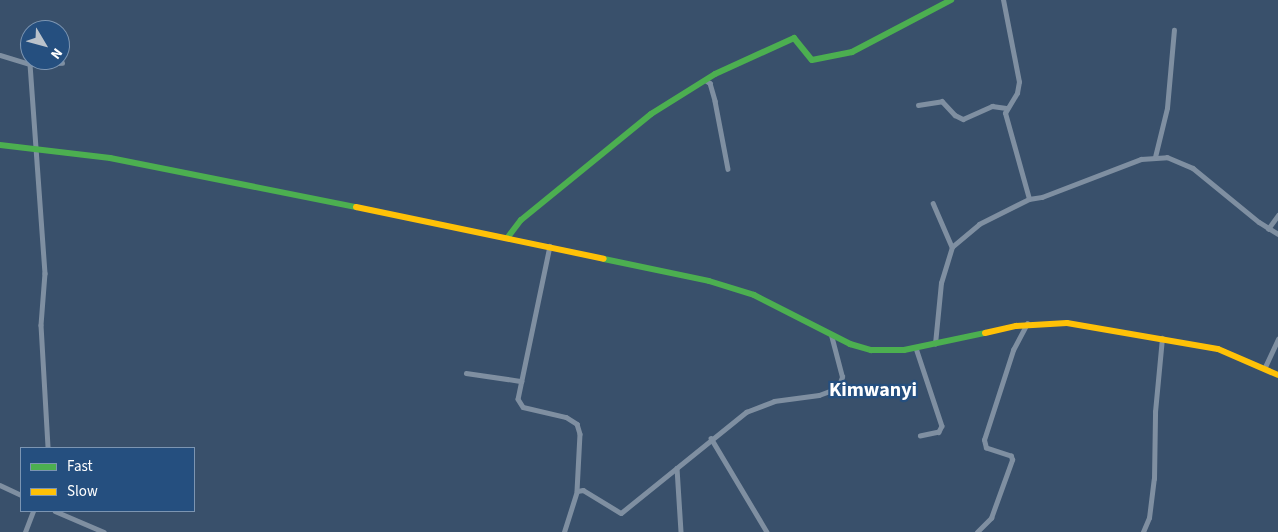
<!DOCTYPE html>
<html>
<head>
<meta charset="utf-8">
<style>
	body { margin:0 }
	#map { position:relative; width:1278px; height:532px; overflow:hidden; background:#39506b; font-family:"Source Sans 3",sans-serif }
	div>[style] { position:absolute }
	.street>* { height:4.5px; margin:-2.25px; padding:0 2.25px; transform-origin:2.25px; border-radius:2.25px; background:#7f8fa1 }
	.fast>* { height:6px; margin:-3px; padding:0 3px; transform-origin:3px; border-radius:3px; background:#4caf50 }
	.slow>* { height:6px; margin:-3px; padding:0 3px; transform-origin:3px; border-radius:3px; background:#ffc107 }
	span { translate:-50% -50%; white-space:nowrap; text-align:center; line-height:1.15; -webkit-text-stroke:4.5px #254f7f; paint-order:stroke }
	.quarter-label { font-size:20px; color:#fff; font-weight:700 }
	.legend { position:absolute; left:20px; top:447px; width:175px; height:65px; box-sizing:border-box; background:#254f7f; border:1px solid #7c95b2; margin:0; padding:6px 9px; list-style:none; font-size:15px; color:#fff }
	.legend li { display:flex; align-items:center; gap:10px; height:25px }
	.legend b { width:25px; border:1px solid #7c95b2 }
	.north { position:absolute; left:20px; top:20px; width:50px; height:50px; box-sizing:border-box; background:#254f7f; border:1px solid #7c95b2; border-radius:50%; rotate:127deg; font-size:14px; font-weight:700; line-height:20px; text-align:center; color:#fff }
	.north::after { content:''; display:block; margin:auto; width:18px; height:22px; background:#bac2cb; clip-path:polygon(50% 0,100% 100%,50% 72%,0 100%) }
</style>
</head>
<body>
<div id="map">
	<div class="street">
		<div style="left:0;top:55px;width:31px;rotate:17deg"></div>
		<div style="left:30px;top:64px;width:32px;rotate:-2deg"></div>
		<div style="left:30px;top:64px;width:210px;rotate:85.9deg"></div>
		<div style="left:45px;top:273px;width:52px;rotate:94.4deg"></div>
		<div style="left:41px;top:325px;width:123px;rotate:86.7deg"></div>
		<div style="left:705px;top:80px;width:6px;rotate:31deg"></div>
		<div style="left:710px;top:83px;width:19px;rotate:74deg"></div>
		<div style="left:715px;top:101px;width:69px;rotate:79.2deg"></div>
		<div style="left:918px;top:105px;width:24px;rotate:-9deg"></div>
		<div style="left:942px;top:101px;width:19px;rotate:47deg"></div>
		<div style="left:955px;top:115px;width:9px;rotate:27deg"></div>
		<div style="left:963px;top:119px;width:32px;rotate:-24deg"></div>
		<div style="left:992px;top:106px;width:14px;rotate:8deg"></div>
		<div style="left:1155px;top:157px;width:50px;rotate:-76.2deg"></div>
		<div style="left:1167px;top:108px;width:78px;rotate:-84.9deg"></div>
		<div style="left:1029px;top:199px;width:13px;rotate:-9deg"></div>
		<div style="left:1042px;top:197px;width:106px;rotate:-21deg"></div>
		<div style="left:1141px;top:159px;width:26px;rotate:-4deg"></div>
		<div style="left:1167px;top:157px;width:28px;rotate:23deg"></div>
		<div style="left:1193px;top:168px;width:85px;rotate:39.3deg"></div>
		<div style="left:1259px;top:222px;width:22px;rotate:32deg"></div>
		<div style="left:933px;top:203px;width:48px;rotate:66.6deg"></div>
		<div style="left:1268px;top:229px;width:17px;rotate:-54deg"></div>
		<div style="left:550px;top:246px;width:156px;rotate:101.8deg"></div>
		<div style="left:518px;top:399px;width:9px;rotate:58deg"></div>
		<div style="left:523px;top:407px;width:44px;rotate:13.1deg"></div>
		<div style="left:566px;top:417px;width:13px;rotate:32deg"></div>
		<div style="left:577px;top:424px;width:10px;rotate:73deg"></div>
		<div style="left:580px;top:434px;width:57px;rotate:93deg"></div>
		<div style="left:935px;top:344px;width:61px;rotate:-84.4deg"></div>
		<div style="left:941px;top:283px;width:38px;rotate:-73deg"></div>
		<div style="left:952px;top:247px;width:35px;rotate:-40deg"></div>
		<div style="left:979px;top:224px;width:56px;rotate:-26.6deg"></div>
		<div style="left:1029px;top:199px;width:89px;rotate:-105.6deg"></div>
		<div style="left:1005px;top:113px;width:23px;rotate:-59deg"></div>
		<div style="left:1017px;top:93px;width:11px;rotate:-80deg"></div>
		<div style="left:1019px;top:82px;width:84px;rotate:-101deg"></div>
		<div style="left:916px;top:348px;width:82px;rotate:71.6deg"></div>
		<div style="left:942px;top:426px;width:7px;rotate:117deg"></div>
		<div style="left:939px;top:432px;width:19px;rotate:168deg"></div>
		<div style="left:1265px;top:367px;width:31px;rotate:-65deg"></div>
		<div style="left:466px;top:373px;width:56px;rotate:8.3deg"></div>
		<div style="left:711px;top:438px;width:109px;rotate:59.2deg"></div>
		<div style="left:677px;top:468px;width:64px;rotate:86.4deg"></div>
		<div style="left:0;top:485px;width:23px;rotate:25deg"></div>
		<div style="left:55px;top:511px;width:53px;rotate:23.2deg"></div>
		<div style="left:25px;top:532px;width:22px;rotate:-69deg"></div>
		<div style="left:564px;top:532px;width:43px;rotate:-72.4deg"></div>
		<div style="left:577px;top:491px;width:6px;rotate:-9deg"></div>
		<div style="left:583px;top:490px;width:44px;rotate:31.2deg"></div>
		<div style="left:621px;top:513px;width:161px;rotate:-38.9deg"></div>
		<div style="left:746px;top:412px;width:30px;rotate:-21deg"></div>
		<div style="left:774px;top:401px;width:45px;rotate:-7.6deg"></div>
		<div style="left:819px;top:395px;width:20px;rotate:-20deg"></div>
		<div style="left:838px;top:388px;width:12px;rotate:-70deg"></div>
		<div style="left:842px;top:377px;width:43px;rotate:-104.7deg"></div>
		<div style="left:977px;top:532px;width:20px;rotate:-45deg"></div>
		<div style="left:991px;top:518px;width:62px;rotate:-70.1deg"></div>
		<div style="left:1012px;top:460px;width:4px;rotate:-104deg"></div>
		<div style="left:1011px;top:456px;width:26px;rotate:-162deg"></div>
		<div style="left:986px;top:448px;width:8px;rotate:-104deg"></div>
		<div style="left:984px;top:440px;width:95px;rotate:-72.1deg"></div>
		<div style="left:1013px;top:350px;width:30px;rotate:-62deg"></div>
		<div style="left:1143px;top:532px;width:15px;rotate:-67deg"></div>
		<div style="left:1149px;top:518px;width:39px;rotate:-83deg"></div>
		<div style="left:1154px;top:479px;width:67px;rotate:-89.1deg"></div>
		<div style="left:1155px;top:412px;width:74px;rotate:-84.6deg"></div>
	</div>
	<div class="fast">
		<div style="left:0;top:145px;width:111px;rotate:6.7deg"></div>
		<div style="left:110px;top:158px;width:251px;rotate:11.3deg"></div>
		<div style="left:508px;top:237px;width:21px;rotate:-53deg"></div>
		<div style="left:521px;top:220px;width:168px;rotate:-39.2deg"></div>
		<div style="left:651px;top:114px;width:75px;rotate:-32deg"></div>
		<div style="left:715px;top:74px;width:87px;rotate:-24.5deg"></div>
		<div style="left:794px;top:38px;width:28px;rotate:51deg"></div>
		<div style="left:812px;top:60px;width:41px;rotate:-11.3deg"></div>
		<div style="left:852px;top:52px;width:112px;rotate:-27.7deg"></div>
		<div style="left:604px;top:259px;width:107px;rotate:11.8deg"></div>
		<div style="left:709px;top:281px;width:47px;rotate:17.3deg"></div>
		<div style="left:754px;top:295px;width:108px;rotate:27deg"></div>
		<div style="left:850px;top:344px;width:22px;rotate:16deg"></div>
		<div style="left:871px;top:350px;width:33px"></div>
		<div style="left:904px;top:350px;width:83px;rotate:-11.9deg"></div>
	</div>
	<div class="slow">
		<div style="left:356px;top:207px;width:253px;rotate:11.8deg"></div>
		<div style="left:985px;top:333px;width:32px;rotate:-13deg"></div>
		<div style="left:1016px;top:326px;width:51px;rotate:-3.4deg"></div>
		<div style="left:1067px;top:323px;width:153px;rotate:9.8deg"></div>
		<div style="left:1218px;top:349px;width:65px;rotate:23.4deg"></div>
	</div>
	<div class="quarter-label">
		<span style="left:873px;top:390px">Kimwanyi</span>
	</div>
	<ul class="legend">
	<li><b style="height:6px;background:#4caf50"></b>Fast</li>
	<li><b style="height:6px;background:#ffc107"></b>Slow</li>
	</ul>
	<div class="north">N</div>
</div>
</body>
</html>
